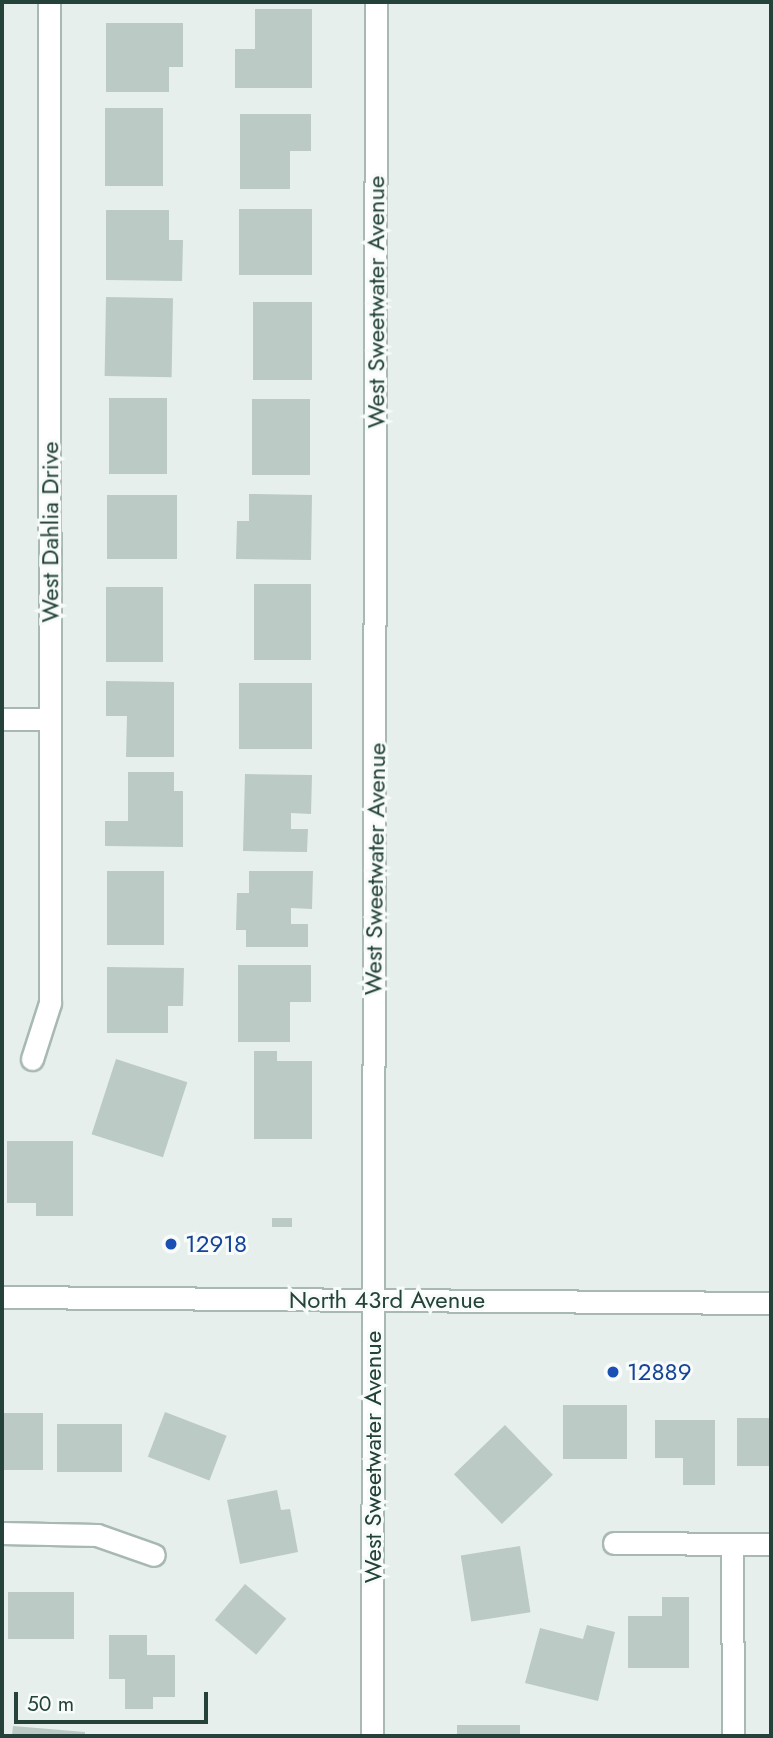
<!DOCTYPE html>
<html>
<head>
<meta charset="utf-8">
<style>
	body { margin:0 }
	#map { position:relative; width:773px; height:1738px; overflow:hidden; background:#e6efeb; font-family:Jost,sans-serif }
	div>[style] { position:absolute }
	.building>* { inset:0; background:#bbcac4; transform-origin:0 0 }
	.roads { filter:drop-shadow(2px 0 #a8b8b2) drop-shadow(-2px 0 #a8b8b2) drop-shadow(0 2px #a8b8b2) drop-shadow(0 -2px #a8b8b2) }
	.minor>* { height:21px; margin:-10.5px; padding:0 10.5px; transform-origin:10.5px; border-radius:10.5px; background:#fff }
	.tertiary>* { height:21px; margin:-10.5px; padding:0 10.5px; transform-origin:10.5px; border-radius:10.5px; background:#fff }
	.secondary>* { height:21px; margin:-10.5px; padding:0 10.5px; transform-origin:10.5px; border-radius:10.5px; background:#fff }
	.dots>* { width:19px; height:19px; translate:-50% -50%; box-sizing:border-box; border:4px solid #f7fbf9; border-radius:50% }
	span { translate:-50% -50%; white-space:nowrap; text-align:center; line-height:1.15; -webkit-text-stroke:6px #f7fbf9; paint-order:stroke }
	.street-label { font-size:24px; color:#24423a }
	.transit-label { font-size:24px; color:#164399 }
	.left { translate:0 -50%; text-align:left }
	.frame { position:absolute; inset:0; border:4px solid #24423a; pointer-events:none }
	.scale { position:absolute; left:14px; top:1692px; width:194px; height:32px; box-sizing:border-box; border:4px solid #24423a; border-top:0; padding-left:9px; font-size:21px; line-height:24px; white-space:nowrap; color:#24423a; -webkit-text-stroke:5px #f7fbf9; paint-order:stroke }
</style>
</head>
<body>
<div id="map">
	<div class="building">
		<div style="clip-path:polygon(255px 9px,312px 9px,312px 88px,235px 88px,235px 49px,255px 49px)"></div>
		<div style="clip-path:polygon(106px 23px,183px 23px,183px 67px,169px 67px,169px 92px,106px 92px)"></div>
		<div style="left:105px;top:108px;width:58px;height:78px"></div>
		<div style="clip-path:polygon(240px 114px,311px 114px,311px 151px,290px 151px,290px 189px,240px 189px)"></div>
		<div style="left:239px;top:209px;width:73px;height:66px"></div>
		<div style="clip-path:polygon(106px 210px,169px 210px,169px 240px,183px 240px,182px 281px,106px 280px)"></div>
		<div style="left:106px;top:297px;width:67px;height:79px;rotate:1deg"></div>
		<div style="left:253px;top:302px;width:59px;height:78px"></div>
		<div style="left:109px;top:398px;width:58px;height:76px"></div>
		<div style="left:252px;top:399px;width:58px;height:76px"></div>
		<div style="clip-path:polygon(249px 494px,312px 495px,311px 560px,236px 559px,237px 521px,249px 521px)"></div>
		<div style="left:107px;top:495px;width:70px;height:64px"></div>
		<div style="left:254px;top:584px;width:57px;height:76px"></div>
		<div style="left:106px;top:587px;width:57px;height:75px"></div>
		<div style="clip-path:polygon(106px 681px,174px 682px,174px 757px,126px 757px,127px 716px,106px 716px)"></div>
		<div style="left:239px;top:683px;width:73px;height:66px"></div>
		<div style="clip-path:polygon(128px 772px,174px 772px,174px 791px,183px 791px,183px 847px,105px 846px,105px 821px,128px 821px)"></div>
		<div style="clip-path:polygon(245px 774px,312px 775px,311px 814px,291px 813px,291px 829px,308px 829px,307px 852px,243px 851px)"></div>
		<div style="left:107px;top:871px;width:57px;height:74px"></div>
		<div style="clip-path:polygon(249px 871px,313px 871px,312px 909px,291px 908px,291px 924px,308px 924px,308px 947px,246px 947px,246px 930px,236px 930px,237px 893px,249px 893px)"></div>
		<div style="clip-path:polygon(238px 965px,311px 965px,311px 1002px,290px 1002px,290px 1042px,238px 1042px)"></div>
		<div style="clip-path:polygon(107px 967px,184px 968px,183px 1006px,168px 1006px,168px 1033px,107px 1033px)"></div>
		<div style="clip-path:polygon(254px 1051px,277px 1051px,277px 1061px,312px 1061px,312px 1139px,254px 1139px)"></div>
		<div style="left:116px;top:1059px;width:75px;height:79px;rotate:18deg"></div>
		<div style="clip-path:polygon(7px 1141px,73px 1141px,73px 1216px,36px 1216px,36px 1203px,7px 1203px)"></div>
		<div style="left:292px;top:1218px;width:9px;height:20px;rotate:90deg"></div>
		<div style="left:563px;top:1405px;width:64px;height:54px"></div>
		<div style="left:165px;top:1412px;width:66px;height:48px;rotate:21deg"></div>
		<div style="left:2px;top:1413px;width:41px;height:57px"></div>
		<div style="left:737px;top:1418px;width:34px;height:48px"></div>
		<div style="clip-path:polygon(655px 1420px,715px 1420px,715px 1485px,683px 1485px,683px 1458px,655px 1458px)"></div>
		<div style="left:57px;top:1424px;width:65px;height:48px"></div>
		<div style="left:505px;top:1425px;width:69px;height:71px;rotate:46deg"></div>
		<div style="clip-path:polygon(277px 1490px,281px 1510px,290px 1509px,298px 1552px,240px 1564px,227px 1500px)"></div>
		<div style="left:520px;top:1546px;width:67px;height:60px;rotate:81deg"></div>
		<div style="left:245px;top:1584px;width:54px;height:47px;rotate:40deg"></div>
		<div style="left:8px;top:1592px;width:66px;height:47px"></div>
		<div style="clip-path:polygon(662px 1597px,689px 1597px,689px 1668px,628px 1668px,628px 1616px,662px 1616px)"></div>
		<div style="clip-path:polygon(587px 1625px,615px 1632px,598px 1701px,525px 1683px,540px 1628px,583px 1639px)"></div>
		<div style="clip-path:polygon(109px 1635px,147px 1635px,147px 1655px,175px 1655px,175px 1697px,153px 1697px,153px 1709px,125px 1709px,125px 1679px,109px 1679px)"></div>
		<div style="left:457px;top:1725px;width:63px;height:11px"></div>
		<div style="clip-path:polygon(13px 1726px,85px 1732px,85px 1736px,12px 1736px)"></div>
	</div>
	<div class="roads">
		<div class="minor">
			<div style="left:2px;top:719px;width:48px"></div>
			<div style="left:32px;top:1059px;width:59px;rotate:-72.2deg"></div>
			<div style="left:50px;top:1003px;width:1001px;rotate:-90.06deg"></div>
			<div style="left:2px;top:1533px;width:95px;rotate:1.2deg"></div>
			<div style="left:97px;top:1535px;width:60px;rotate:19.3deg"></div>
			<div style="left:614px;top:1543px;width:157px;rotate:0.4deg"></div>
			<div style="left:732px;top:1544px;width:192px;rotate:89.7deg"></div>
		</div>
		<div class="tertiary">
			<div style="left:372px;top:1736px;width:1734px;rotate:-89.87deg"></div>
		</div>
		<div class="secondary">
			<div style="left:2px;top:1297px;width:769px;rotate:0.45deg"></div>
		</div>
	</div>
	<div class="dots">
		<div style="left:171px;top:1244px;background:#1a4fb4"></div>
		<div style="left:613px;top:1372px;background:#1a4fb4"></div>
	</div>
	<div class="street-label">
		<span style="left:376px;top:302px;rotate:-90deg">West Sweetwater Avenue</span>
		<span style="left:50px;top:532px;rotate:-90deg">West Dahlia Drive</span>
		<span style="left:375px;top:869px;rotate:-89deg">West Sweetwater Avenue</span>
		<span style="left:387px;top:1300px">North 43rd Avenue</span>
		<span style="left:373px;top:1457px;rotate:-90deg">West Sweetwater Avenue</span>
	</div>
	<div class="transit-label">
		<span class="left" style="left:185px;top:1244px">12918</span>
		<span class="left" style="left:627px;top:1372px">12889</span>
	</div>
	<div class="frame"></div>
	<div class="scale">50 m</div>
</div>
</body>
</html>
